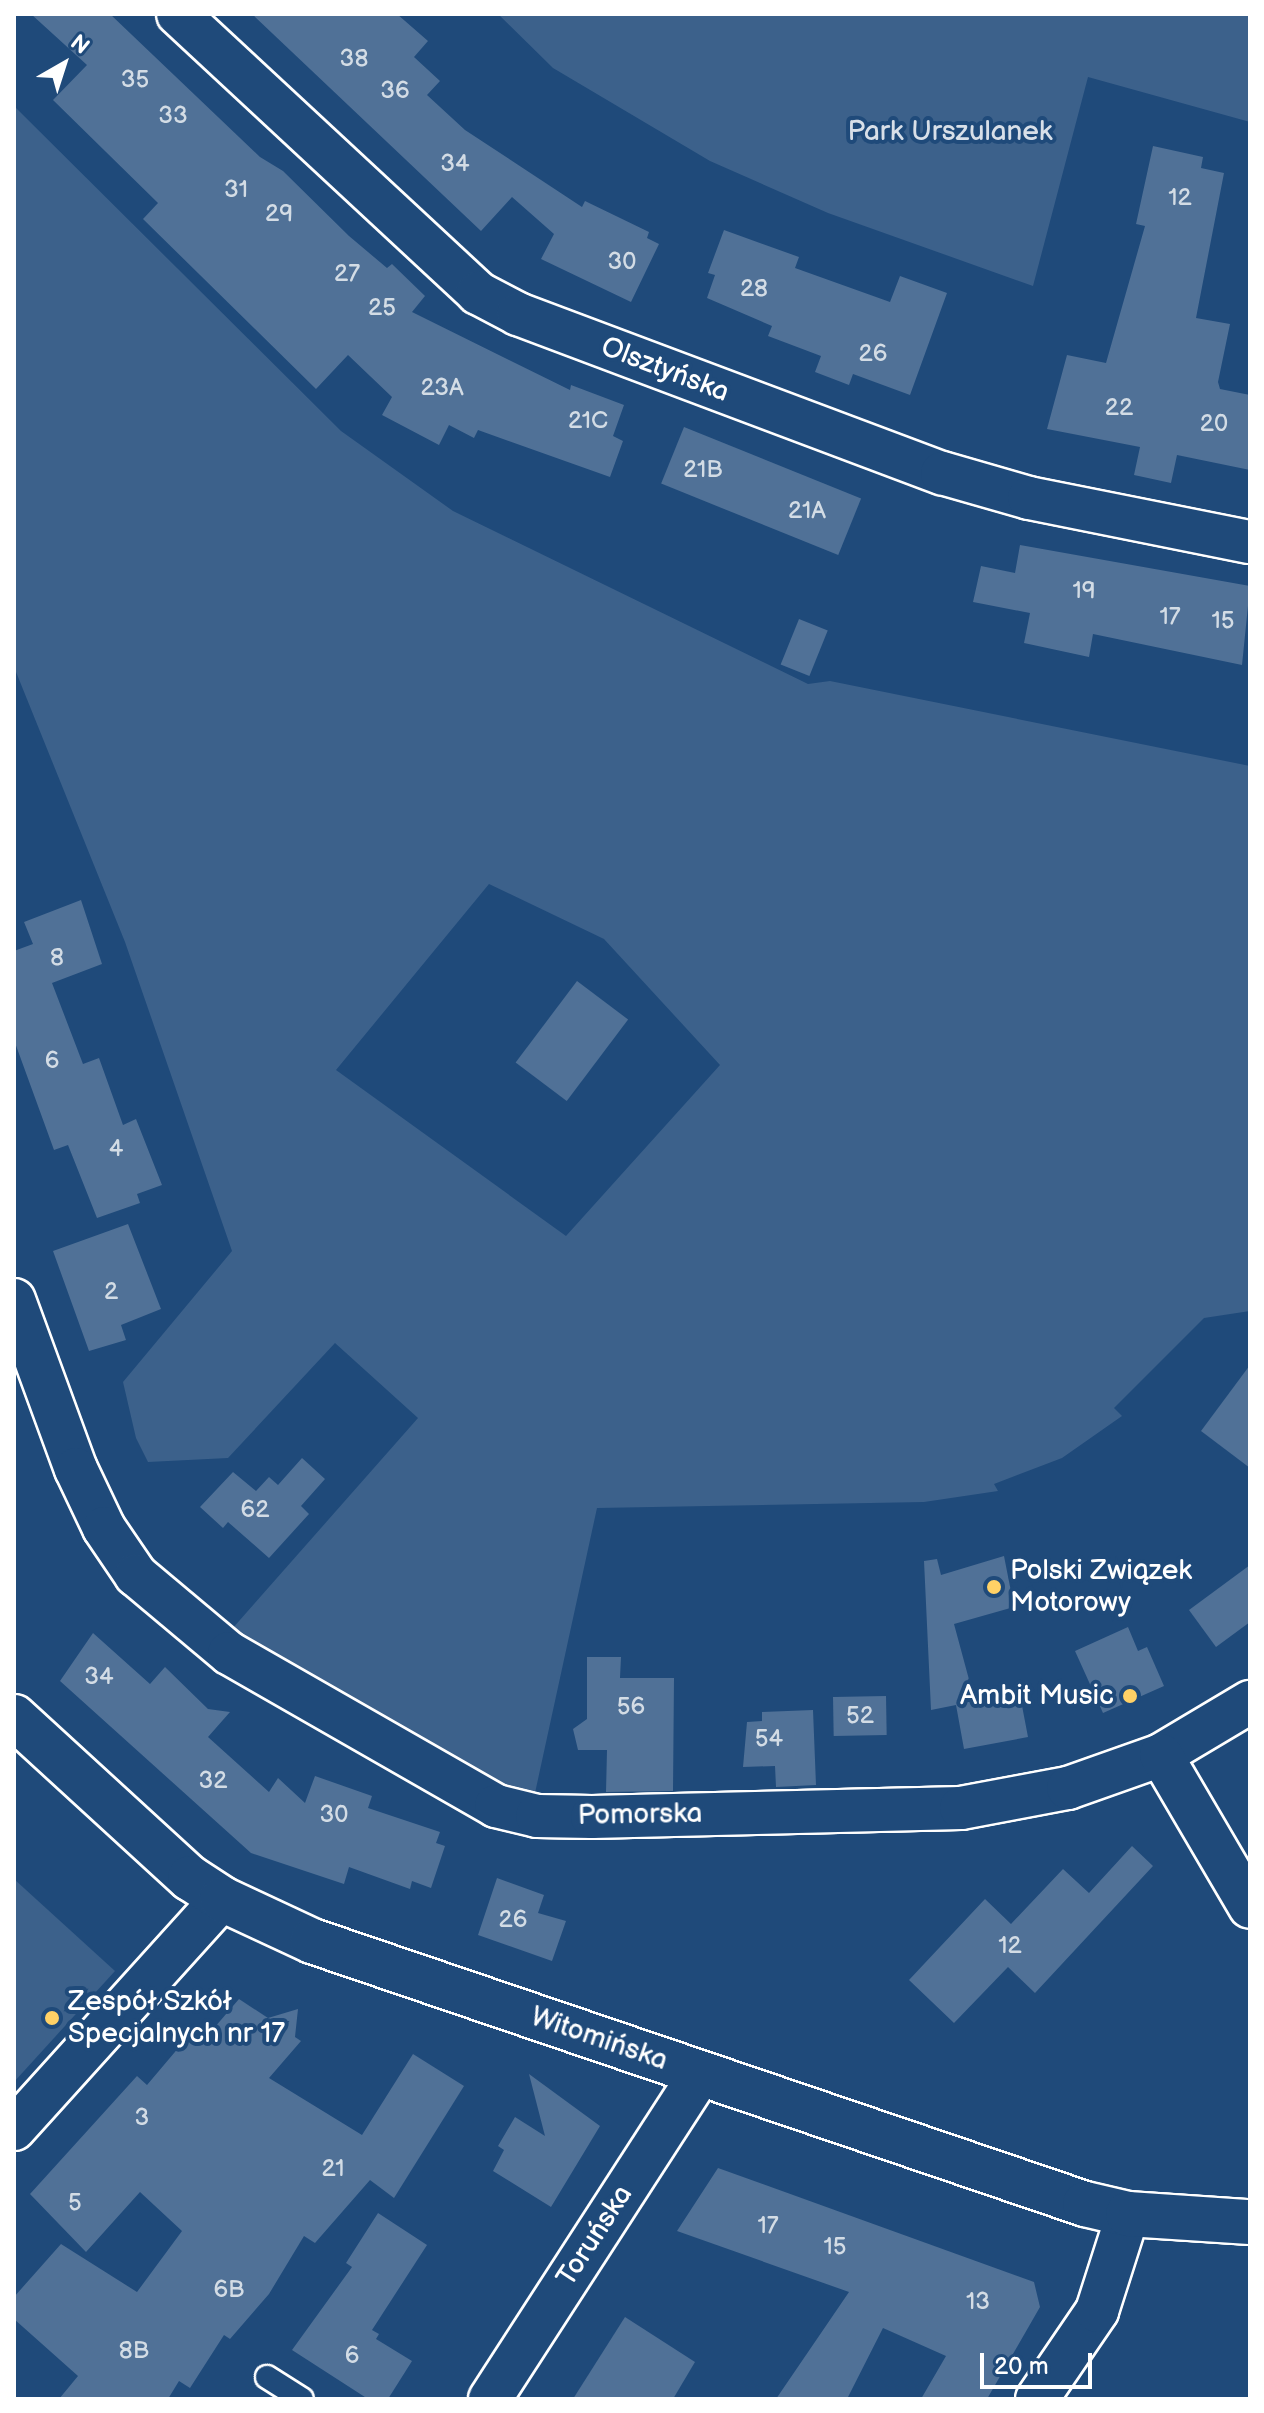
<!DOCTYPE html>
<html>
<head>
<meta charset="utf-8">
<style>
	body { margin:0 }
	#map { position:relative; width:1264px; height:2413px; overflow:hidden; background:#1f4a7a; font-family:"Balsamiq Sans",sans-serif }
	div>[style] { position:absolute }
	.green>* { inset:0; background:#3c618b }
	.building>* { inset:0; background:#507197; transform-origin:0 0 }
	.roads { filter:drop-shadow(2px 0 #fff) drop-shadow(-2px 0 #fff) drop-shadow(0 2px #fff) drop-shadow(0 -2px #fff) }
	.service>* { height:22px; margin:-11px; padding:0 11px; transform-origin:11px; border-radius:11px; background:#1f4a7a }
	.minor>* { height:42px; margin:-21px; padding:0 21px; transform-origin:21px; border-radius:21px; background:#1f4a7a }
	.tertiary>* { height:44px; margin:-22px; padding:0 22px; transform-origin:22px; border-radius:22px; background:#1f4a7a }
	.dots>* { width:22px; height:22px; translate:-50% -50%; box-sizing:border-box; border:4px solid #1f4a7a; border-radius:50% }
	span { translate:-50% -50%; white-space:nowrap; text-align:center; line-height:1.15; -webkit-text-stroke:8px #1f4a7a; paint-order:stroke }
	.number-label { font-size:24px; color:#d3dce5 }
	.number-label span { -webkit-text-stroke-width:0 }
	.park-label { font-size:28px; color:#d8dfe8 }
	.street-label { font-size:28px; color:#fff }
	.poi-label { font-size:28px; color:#fff }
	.left { translate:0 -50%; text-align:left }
	.right { translate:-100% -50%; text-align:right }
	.frame { position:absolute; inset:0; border:16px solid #fff; pointer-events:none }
	.north { position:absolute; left:24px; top:24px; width:80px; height:80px; -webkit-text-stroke:6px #1f4a7a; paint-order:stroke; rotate:39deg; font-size:22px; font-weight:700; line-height:32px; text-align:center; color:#fff }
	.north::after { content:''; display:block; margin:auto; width:28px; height:36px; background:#fff; clip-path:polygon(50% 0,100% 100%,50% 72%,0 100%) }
	.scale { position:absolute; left:980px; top:2353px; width:112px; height:36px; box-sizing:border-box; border:4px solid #fff; border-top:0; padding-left:10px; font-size:24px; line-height:28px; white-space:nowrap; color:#fff; -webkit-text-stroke:6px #1f4a7a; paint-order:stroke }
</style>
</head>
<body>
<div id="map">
	<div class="green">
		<div style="clip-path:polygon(498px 14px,1250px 14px,1250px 122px,1088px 77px,1033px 286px,828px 213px,710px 161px,553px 68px)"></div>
		<div style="clip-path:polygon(evenodd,14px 106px,341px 431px,453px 511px,808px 684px,830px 681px,1250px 766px,1250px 1311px,1204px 1318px,1114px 1408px,1122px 1416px,1062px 1458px,994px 1484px,998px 1491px,924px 1502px,597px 1508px,535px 1793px,495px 1782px,232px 1629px,418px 1418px,335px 1343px,228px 1458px,148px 1462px,136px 1438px,123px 1382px,232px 1251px,125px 942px,14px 667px,14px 106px,489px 884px,604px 939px,720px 1065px,566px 1236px,336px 1070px,489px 884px)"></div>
		<div style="clip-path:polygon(14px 1879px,115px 1971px,14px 2082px)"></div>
	</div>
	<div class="building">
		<div style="clip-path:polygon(31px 14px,110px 14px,260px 157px,283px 171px,349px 236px,387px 268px,392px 264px,425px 296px,412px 312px,570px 390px,571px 385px,624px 405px,613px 436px,623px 441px,610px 477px,478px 430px,474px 438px,449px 425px,439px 445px,382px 415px,392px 397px,348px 355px,316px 389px,143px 219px,158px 203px,53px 100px,87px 65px)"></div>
		<div style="clip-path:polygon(252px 14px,397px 14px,428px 41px,414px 57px,440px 81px,427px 95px,465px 130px,582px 207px,585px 201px,649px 232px,647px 238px,659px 244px,631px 302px,541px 259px,554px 234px,512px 197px,481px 231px)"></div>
		<div style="clip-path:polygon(1153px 146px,1203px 157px,1201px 168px,1224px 173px,1196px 318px,1230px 324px,1218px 382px,1220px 389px,1250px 395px,1250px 470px,1177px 455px,1171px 483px,1134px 475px,1140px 447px,1047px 429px,1067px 355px,1106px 363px,1145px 226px,1136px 224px)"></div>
		<div style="clip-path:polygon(724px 230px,799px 257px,795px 268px,890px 302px,900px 276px,947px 293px,910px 395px,853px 374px,849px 385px,815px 372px,821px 356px,768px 336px,772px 326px,707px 298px,715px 275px,708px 273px)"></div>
		<div style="left:684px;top:427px;width:191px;height:61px;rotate:22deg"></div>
		<div style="clip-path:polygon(1020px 545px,1250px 586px,1242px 665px,1093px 634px,1089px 657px,1024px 643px,1030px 613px,973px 602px,981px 566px,1015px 573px)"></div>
		<div style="left:799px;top:619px;width:31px;height:49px;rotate:22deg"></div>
		<div style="clip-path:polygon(81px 900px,102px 964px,52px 983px,83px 1064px,99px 1058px,123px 1125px,136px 1119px,162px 1185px,137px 1194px,140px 1203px,97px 1218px,68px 1145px,54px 1150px,14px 1040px,14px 951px,33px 944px,24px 922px)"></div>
		<div style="left:577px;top:981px;width:64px;height:102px;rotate:37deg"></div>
		<div style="clip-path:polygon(128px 1224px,161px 1309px,121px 1325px,126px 1340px,89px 1351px,53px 1251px)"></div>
		<div style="clip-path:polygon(1250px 1365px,1250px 1468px,1201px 1431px)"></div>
		<div style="clip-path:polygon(302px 1458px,325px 1479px,301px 1506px,309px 1514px,269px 1558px,228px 1522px,223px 1528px,200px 1507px,233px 1472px,256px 1491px,269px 1477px,278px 1485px)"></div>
		<div style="clip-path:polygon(1004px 1556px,1014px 1607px,954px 1624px,974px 1698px,1019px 1690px,1028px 1737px,964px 1749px,956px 1705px,931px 1710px,924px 1561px,937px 1559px,941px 1575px)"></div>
		<div style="clip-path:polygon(1250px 1565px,1250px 1622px,1216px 1647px,1189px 1610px)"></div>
		<div style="clip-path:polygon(1128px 1627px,1138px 1651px,1147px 1647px,1164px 1686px,1103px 1713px,1075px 1651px)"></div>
		<div style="clip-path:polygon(93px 1633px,150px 1684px,165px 1667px,208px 1709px,230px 1712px,208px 1737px,269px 1792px,278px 1778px,305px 1803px,315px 1776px,372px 1796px,368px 1808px,440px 1832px,436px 1843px,445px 1846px,431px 1888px,412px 1881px,410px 1889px,349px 1867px,344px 1884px,251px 1853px,60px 1681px)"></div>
		<div style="clip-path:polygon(587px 1657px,621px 1657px,620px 1678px,674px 1678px,673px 1791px,606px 1792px,607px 1750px,578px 1750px,573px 1729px,587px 1719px)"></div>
		<div style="left:886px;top:1696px;width:39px;height:53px;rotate:89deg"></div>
		<div style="clip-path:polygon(813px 1710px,816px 1785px,776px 1787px,775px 1766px,743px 1767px,747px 1722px,762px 1721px,762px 1712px)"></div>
		<div style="clip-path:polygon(1132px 1846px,1153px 1866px,1035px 1993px,1008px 1967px,954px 2023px,909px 1980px,985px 1899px,1011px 1924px,1063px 1869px,1089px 1893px)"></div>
		<div style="clip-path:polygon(497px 1878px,544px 1895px,538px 1913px,566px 1921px,552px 1961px,478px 1935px)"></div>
		<div style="clip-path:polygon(239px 1999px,268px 2018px,298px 2009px,295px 2037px,301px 2041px,269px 2078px,362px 2135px,413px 2054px,464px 2086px,394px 2198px,370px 2180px,315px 2243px,304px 2236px,269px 2294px,230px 2339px,224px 2335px,190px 2388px,179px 2381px,168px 2399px,59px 2399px,78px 2376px,14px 2319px,14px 2297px,61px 2244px,137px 2292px,182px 2231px,140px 2192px,86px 2252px,30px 2194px,137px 2076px,147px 2085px,191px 2033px,202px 2042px)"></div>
		<div style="clip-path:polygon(529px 2074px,600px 2126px,551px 2207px,493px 2171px,504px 2150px,498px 2146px,515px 2117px,545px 2136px)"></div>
		<div style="clip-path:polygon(718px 2168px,1034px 2282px,1040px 2307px,987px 2399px,921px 2399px,946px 2356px,883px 2328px,847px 2399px,776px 2399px,849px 2292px,677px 2231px)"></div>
		<div style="clip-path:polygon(378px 2213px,427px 2245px,372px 2330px,379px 2334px,376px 2339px,412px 2361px,388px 2399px,368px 2399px,292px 2350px,352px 2267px,346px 2263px)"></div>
		<div style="clip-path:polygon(625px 2317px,695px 2362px,673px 2399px,573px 2399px)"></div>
	</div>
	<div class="roads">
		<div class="service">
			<div style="left:267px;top:2377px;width:41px;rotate:32.2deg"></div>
		</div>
		<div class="minor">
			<div style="left:178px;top:14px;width:410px;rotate:42.9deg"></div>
			<div style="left:478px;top:293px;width:45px;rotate:27.7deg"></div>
			<div style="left:518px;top:314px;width:453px;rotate:20.6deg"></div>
			<div style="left:942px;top:473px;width:91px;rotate:16deg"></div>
			<div style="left:1029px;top:498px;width:225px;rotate:11.3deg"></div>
			<div style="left:14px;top:1300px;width:180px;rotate:69.9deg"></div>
			<div style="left:76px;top:1469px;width:65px;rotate:64.6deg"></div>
			<div style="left:104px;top:1528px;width:57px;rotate:55.8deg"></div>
			<div style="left:136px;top:1575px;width:121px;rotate:40deg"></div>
			<div style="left:229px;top:1653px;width:308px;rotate:29.8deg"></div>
			<div style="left:496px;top:1806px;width:42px;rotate:13.7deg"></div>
			<div style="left:537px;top:1816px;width:55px;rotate:1deg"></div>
			<div style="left:592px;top:1817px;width:369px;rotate:-1.4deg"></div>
			<div style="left:961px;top:1808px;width:109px;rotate:-10.6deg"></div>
			<div style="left:1068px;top:1788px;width:99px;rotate:-19.5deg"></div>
			<div style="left:1161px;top:1755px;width:104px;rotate:-30.8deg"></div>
			<div style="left:1161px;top:1755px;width:176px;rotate:59.6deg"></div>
			<div style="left:14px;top:2129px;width:310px;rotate:-47.9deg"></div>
			<div style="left:490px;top:2399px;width:387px;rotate:-57.1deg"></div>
			<div style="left:1037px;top:2399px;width:107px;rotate:-55.7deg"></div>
			<div style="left:1097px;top:2311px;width:102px;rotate:-72.3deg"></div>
		</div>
		<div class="tertiary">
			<div style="left:14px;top:1717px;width:239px;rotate:42.5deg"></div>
			<div style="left:190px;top:1878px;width:38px;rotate:33deg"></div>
			<div style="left:222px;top:1899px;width:99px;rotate:25deg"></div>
			<div style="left:312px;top:1941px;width:817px;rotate:18.79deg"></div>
			<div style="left:1085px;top:2204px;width:44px;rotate:13.1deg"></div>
			<div style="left:1128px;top:2214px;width:122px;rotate:3.8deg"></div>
		</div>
	</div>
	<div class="dots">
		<div style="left:994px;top:1587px;background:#ffd166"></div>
		<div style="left:1130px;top:1696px;background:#ffd166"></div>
		<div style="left:52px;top:2018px;background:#ffd166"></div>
	</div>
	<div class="number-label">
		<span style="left:354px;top:59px">38</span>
		<span style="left:135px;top:80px">35</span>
		<span style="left:395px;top:91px">36</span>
		<span style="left:173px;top:116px">33</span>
		<span style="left:455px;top:164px">34</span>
		<span style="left:236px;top:190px">31</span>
		<span style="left:1180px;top:198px">12</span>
		<span style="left:279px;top:214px">29</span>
		<span style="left:622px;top:262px">30</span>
		<span style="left:347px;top:274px">27</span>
		<span style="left:754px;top:289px">28</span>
		<span style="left:382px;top:308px">25</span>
		<span style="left:873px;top:354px">26</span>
		<span style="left:442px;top:388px">23A</span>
		<span style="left:1119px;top:408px">22</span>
		<span style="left:588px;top:421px">21C</span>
		<span style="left:1214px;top:424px">20</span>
		<span style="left:703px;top:470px">21B</span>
		<span style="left:807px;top:511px">21A</span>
		<span style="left:1084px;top:591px">19</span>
		<span style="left:1170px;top:617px">17</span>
		<span style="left:1223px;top:621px">15</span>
		<span style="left:57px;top:958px">8</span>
		<span style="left:52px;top:1061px">6</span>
		<span style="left:116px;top:1149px">4</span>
		<span style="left:111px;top:1292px">2</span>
		<span style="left:255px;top:1510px">62</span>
		<span style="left:99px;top:1677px">34</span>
		<span style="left:631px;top:1707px">56</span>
		<span style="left:860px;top:1716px">52</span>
		<span style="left:769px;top:1739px">54</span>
		<span style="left:213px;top:1781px">32</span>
		<span style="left:334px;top:1815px">30</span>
		<span style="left:513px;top:1920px">26</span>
		<span style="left:1010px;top:1946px">12</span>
		<span style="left:142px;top:2118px">3</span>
		<span style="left:333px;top:2169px">21</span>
		<span style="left:75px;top:2203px">5</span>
		<span style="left:768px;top:2226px">17</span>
		<span style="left:835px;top:2247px">15</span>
		<span style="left:229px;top:2290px">6B</span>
		<span style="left:978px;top:2302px">13</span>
		<span style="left:134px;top:2351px">8B</span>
		<span style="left:352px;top:2356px">6</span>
	</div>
	<div class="park-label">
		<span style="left:950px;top:132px">Park Urszulanek</span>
	</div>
	<div class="street-label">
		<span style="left:665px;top:370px;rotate:21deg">Olsztyńska</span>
		<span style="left:640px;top:1815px;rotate:-1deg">Pomorska</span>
		<span style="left:599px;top:2039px;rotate:19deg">Witomińska</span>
		<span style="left:595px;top:2236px;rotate:-57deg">Toruńska</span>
	</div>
	<div class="poi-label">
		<span class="left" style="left:1010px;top:1587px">Polski Związek<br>Motorowy</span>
		<span class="right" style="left:1114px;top:1696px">Ambit Music</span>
		<span class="left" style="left:68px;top:2018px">Zespół Szkół<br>Specjalnych nr 17</span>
	</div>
	<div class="frame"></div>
	<div class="north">N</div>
	<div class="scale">20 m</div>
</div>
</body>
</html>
